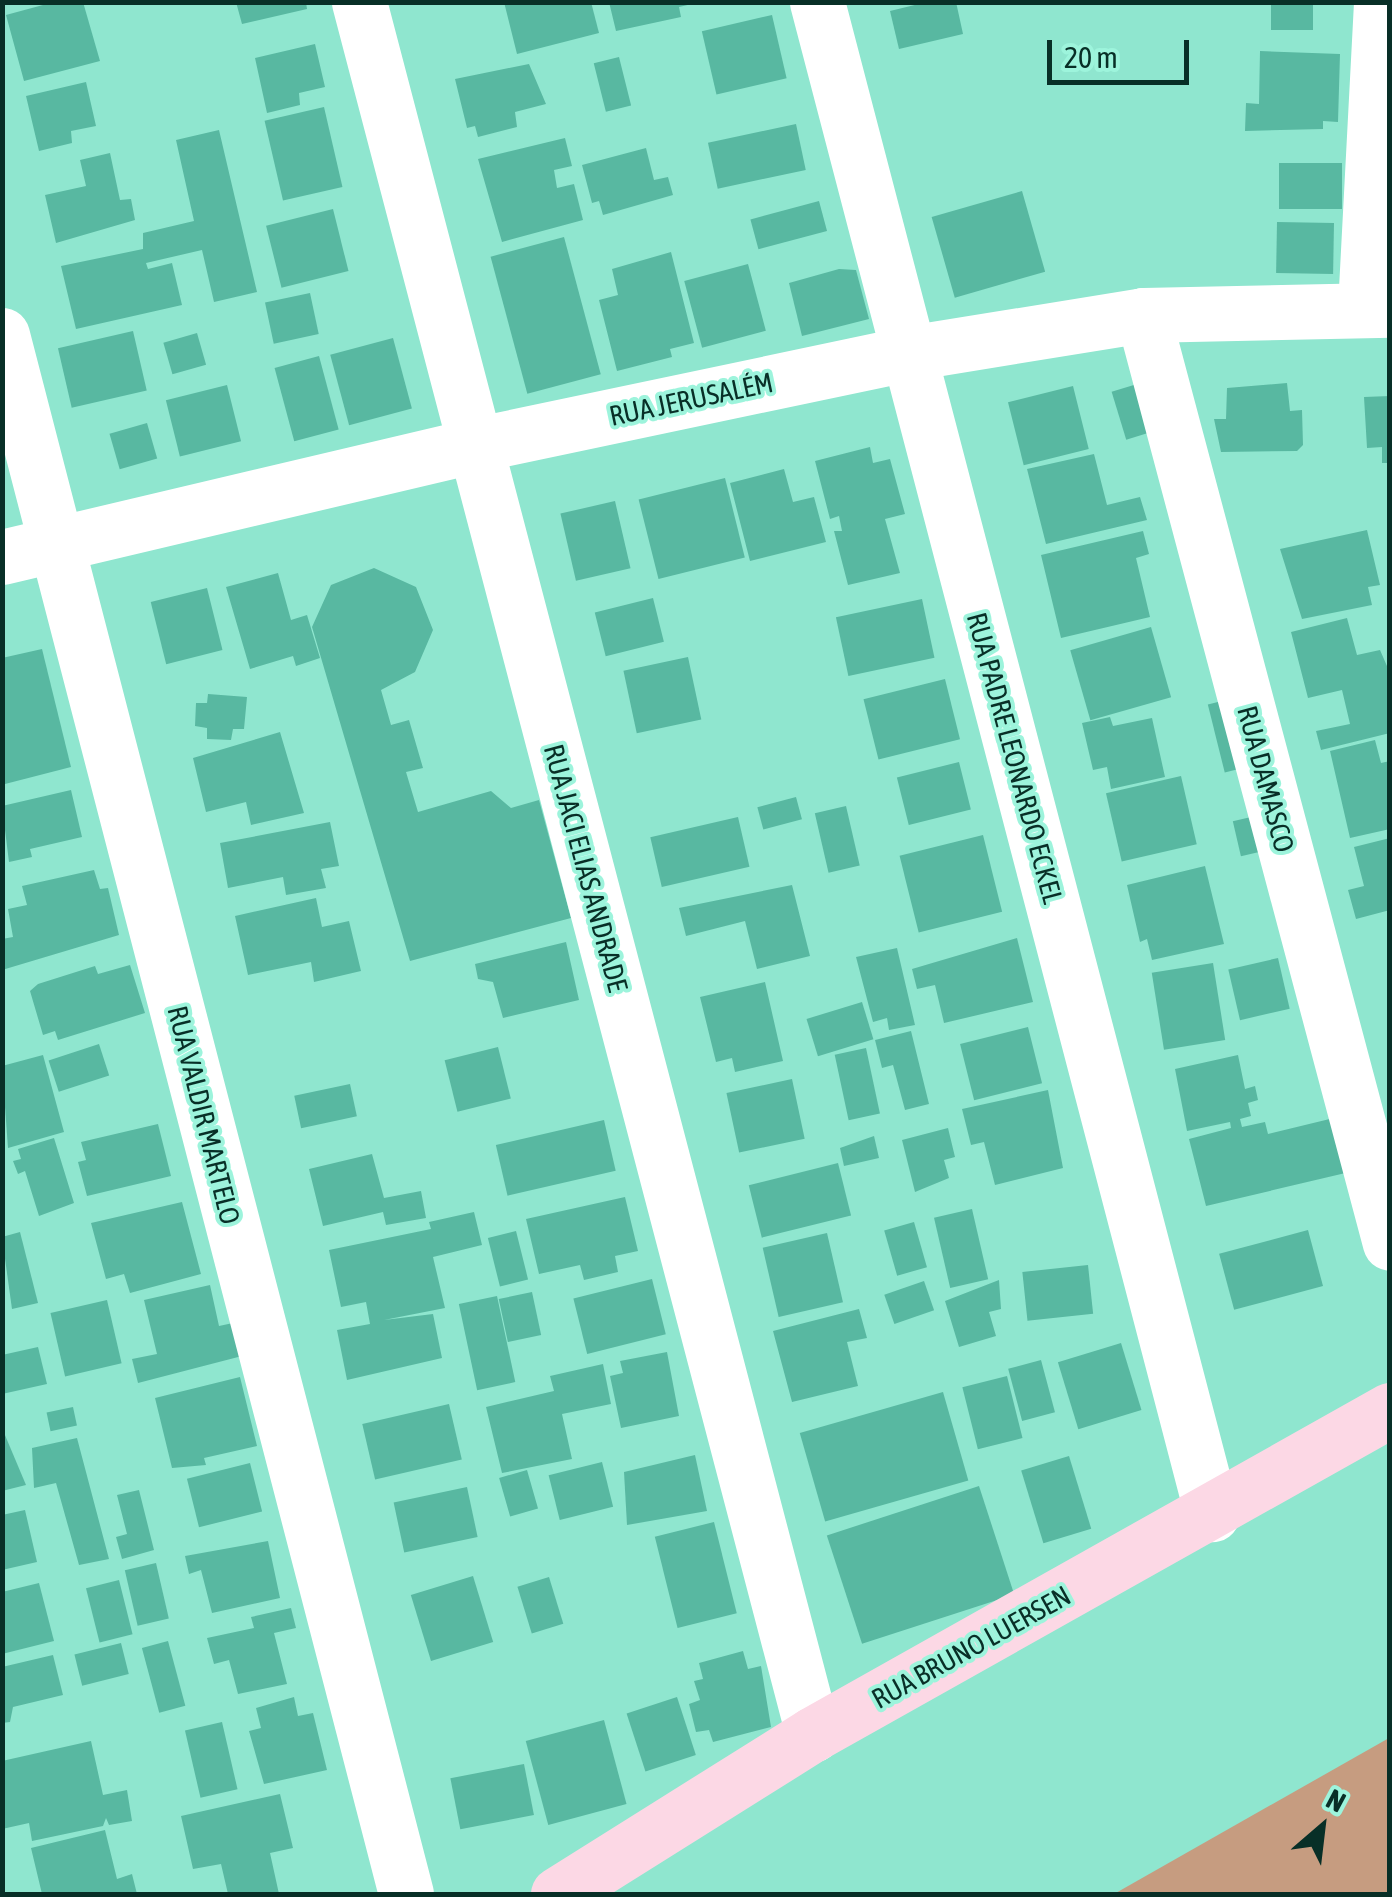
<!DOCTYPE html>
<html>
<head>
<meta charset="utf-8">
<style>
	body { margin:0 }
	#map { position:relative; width:1392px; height:1897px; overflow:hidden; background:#8fe6cf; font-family:"Asap Condensed",sans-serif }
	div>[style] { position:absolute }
	.green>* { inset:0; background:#c69c80 }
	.building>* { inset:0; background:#58b8a1; transform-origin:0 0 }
	.street>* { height:55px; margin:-27.5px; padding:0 27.5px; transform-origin:27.5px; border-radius:27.5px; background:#fff }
	.primary>* { height:55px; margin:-27.5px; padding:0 27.5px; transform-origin:27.5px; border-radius:27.5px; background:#fcd8e5 }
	span { translate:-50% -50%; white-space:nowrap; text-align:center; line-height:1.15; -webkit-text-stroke:8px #9df4dc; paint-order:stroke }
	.street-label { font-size:28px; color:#082f27 }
	.frame { position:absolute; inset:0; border:5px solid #082f27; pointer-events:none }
	.north { position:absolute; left:1272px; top:1777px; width:100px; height:100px; -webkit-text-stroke:8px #9df4dc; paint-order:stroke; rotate:28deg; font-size:28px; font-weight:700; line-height:40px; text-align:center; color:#082f27 }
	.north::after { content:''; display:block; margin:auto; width:35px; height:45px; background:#082f27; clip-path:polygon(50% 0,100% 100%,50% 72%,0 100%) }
	.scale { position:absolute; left:1047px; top:40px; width:142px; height:45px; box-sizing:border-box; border:5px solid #082f27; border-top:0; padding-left:12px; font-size:30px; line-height:35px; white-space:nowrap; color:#082f27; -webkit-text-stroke:8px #9df4dc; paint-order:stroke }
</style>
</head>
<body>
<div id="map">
	<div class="green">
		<div style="clip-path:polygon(1389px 1738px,1389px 1894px,1114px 1894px)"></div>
	</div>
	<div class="building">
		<div style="clip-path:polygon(54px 2px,83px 2px,100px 61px,24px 81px,6px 15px)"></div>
		<div style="clip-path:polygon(236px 2px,306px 2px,307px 9px,242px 24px)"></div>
		<div style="clip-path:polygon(504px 2px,591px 2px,599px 33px,517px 54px)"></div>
		<div style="clip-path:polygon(609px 2px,692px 2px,692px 4px,679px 7px,681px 17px,616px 31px)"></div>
		<div style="clip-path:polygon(927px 2px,956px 2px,963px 34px,899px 49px,890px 11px)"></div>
		<div style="left:1271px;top:2px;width:42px;height:28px"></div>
		<div style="left:772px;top:15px;width:65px;height:72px;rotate:77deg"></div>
		<div style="clip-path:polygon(315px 44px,325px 87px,299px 93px,300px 105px,267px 113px,255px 58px)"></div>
		<div style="clip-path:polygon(1260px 51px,1340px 54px,1338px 122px,1323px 121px,1323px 129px,1245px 131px,1246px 103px,1259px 104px)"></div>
		<div style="left:619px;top:57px;width:50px;height:26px;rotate:76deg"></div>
		<div style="clip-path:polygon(529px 64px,546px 104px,515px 112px,517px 127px,478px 137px,475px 126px,467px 128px,455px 79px)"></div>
		<div style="clip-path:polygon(86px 82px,96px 126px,71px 131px,72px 143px,39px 151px,26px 96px)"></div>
		<div style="left:324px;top:107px;width:82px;height:61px;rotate:77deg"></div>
		<div style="left:796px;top:124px;width:47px;height:90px;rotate:78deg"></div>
		<div style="clip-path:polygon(219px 130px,257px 292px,214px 302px,202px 250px,146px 263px,148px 269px,172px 263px,182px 305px,76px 329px,61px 266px,143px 249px,143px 233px,194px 221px,176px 140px)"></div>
		<div style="clip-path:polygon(565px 138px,572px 166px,554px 170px,557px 188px,574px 184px,583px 220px,502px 242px,478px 159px)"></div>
		<div style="clip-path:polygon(646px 148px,654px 180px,668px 177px,673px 195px,603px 215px,599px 201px,592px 203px,582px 165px)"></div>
		<div style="clip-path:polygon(110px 153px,120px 200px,131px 199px,135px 220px,56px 243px,45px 195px,86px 186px,80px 160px)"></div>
		<div style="left:1279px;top:163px;width:63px;height:46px"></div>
		<div style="left:1022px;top:191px;width:84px;height:94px;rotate:74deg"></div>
		<div style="left:819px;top:201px;width:31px;height:71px;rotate:75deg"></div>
		<div style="left:333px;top:209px;width:64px;height:69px;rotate:76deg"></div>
		<div style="left:1277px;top:222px;width:57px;height:51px;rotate:1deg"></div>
		<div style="left:564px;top:237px;width:142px;height:76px;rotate:75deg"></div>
		<div style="clip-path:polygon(671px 252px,694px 343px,670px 349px,672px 357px,617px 371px,599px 300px,618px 295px,612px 269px)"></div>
		<div style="left:748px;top:264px;width:69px;height:66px;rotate:75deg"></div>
		<div style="clip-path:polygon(839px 269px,856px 270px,869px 319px,802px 336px,789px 283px)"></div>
		<div style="left:310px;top:293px;width:42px;height:46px;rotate:78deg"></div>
		<div style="left:133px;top:331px;width:61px;height:77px;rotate:77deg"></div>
		<div style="left:197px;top:333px;width:33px;height:35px;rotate:74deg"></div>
		<div style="left:393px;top:338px;width:73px;height:65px;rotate:75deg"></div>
		<div style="left:319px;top:356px;width:76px;height:46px;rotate:75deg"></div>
		<div style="left:1147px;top:381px;width:50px;height:37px;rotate:73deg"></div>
		<div style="clip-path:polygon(1287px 383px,1290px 411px,1302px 410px,1303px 445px,1297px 451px,1221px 452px,1214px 419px,1226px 419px,1227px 388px)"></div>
		<div style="left:227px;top:385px;width:58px;height:63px;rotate:76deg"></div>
		<div style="left:1073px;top:386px;width:65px;height:67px;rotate:76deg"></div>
		<div style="clip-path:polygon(1390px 396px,1390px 463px,1382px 463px,1382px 447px,1367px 448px,1364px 397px)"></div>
		<div style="left:147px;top:423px;width:37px;height:39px;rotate:74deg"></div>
		<div style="clip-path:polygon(870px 447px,873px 463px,890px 459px,905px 514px,885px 519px,900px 573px,848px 585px,834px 531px,842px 531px,839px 516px,830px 519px,815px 461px)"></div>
		<div style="clip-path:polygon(1094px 454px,1107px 505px,1140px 497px,1147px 520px,1046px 544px,1027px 469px)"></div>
		<div style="clip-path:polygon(784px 469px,793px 502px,814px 497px,826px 542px,750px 561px,730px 483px)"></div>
		<div style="left:725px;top:478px;width:82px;height:89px;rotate:76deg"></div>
		<div style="left:615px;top:501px;width:69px;height:56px;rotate:77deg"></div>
		<div style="clip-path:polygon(1367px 530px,1380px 585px,1368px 587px,1372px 605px,1302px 619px,1280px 549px)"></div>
		<div style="clip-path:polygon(1143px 531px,1149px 554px,1136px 558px,1150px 617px,1061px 638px,1041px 555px)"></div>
		<div style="clip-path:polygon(374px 568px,416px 587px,433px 630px,415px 672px,381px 690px,391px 725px,409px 720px,423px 768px,406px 772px,418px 812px,491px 791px,511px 808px,539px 800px,571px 918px,410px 961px,312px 627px,331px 585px)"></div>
		<div style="clip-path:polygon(278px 573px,291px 620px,307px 615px,320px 658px,296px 666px,293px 656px,250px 669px,226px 587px)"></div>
		<div style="left:207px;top:588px;width:64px;height:58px;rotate:76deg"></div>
		<div style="left:653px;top:598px;width:45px;height:60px;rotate:76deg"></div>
		<div style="left:922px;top:599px;width:60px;height:88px;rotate:78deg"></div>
		<div style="clip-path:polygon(1347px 618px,1357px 655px,1380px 650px,1390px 673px,1390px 733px,1321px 750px,1316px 731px,1350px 724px,1342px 690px,1308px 698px,1291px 632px)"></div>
		<div style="left:1151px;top:627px;width:73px;height:84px;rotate:74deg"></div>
		<div style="clip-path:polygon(42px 649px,71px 767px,5px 784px,2px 658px)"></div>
		<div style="left:688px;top:657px;width:64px;height:66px;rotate:78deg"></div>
		<div style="left:945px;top:679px;width:62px;height:84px;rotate:76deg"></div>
		<div style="clip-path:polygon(208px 694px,247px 697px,244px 729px,233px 729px,231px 740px,207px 739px,207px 728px,195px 726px,196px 703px,207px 703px)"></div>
		<div style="left:1234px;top:698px;width:70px;height:27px;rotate:76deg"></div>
		<div style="clip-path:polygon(1110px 717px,1113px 726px,1152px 718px,1165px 777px,1111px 789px,1107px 767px,1093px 770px,1082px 723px)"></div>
		<div style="clip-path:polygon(280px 732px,304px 813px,251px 825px,246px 802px,206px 812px,193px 758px)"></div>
		<div style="clip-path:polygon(1375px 740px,1381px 763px,1390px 761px,1390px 829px,1350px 838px,1330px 751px)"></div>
		<div style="left:959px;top:762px;width:49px;height:64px;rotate:76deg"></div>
		<div style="left:1181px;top:776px;width:70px;height:77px;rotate:77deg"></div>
		<div style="clip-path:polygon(71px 790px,82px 837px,30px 849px,32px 857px,9px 862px,2px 806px)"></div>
		<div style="left:796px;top:797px;width:23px;height:40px;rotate:75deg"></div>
		<div style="left:846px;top:806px;width:61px;height:32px;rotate:77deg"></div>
		<div style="left:1264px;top:814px;width:36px;height:32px;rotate:77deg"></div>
		<div style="left:738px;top:817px;width:51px;height:90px;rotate:77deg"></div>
		<div style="clip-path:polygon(330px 822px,339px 866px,321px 869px,326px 888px,286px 895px,283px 877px,228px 888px,220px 843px)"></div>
		<div style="left:983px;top:835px;width:79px;height:86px;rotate:76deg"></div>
		<div style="clip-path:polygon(1390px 838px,1390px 910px,1356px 919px,1348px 890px,1364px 886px,1354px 847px)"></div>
		<div style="clip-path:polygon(1205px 866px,1224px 944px,1152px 960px,1147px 939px,1140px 942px,1127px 885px)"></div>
		<div style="clip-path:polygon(94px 870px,100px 889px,108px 888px,119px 935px,2px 970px,2px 939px,13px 937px,8px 909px,27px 905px,22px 886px)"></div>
		<div style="clip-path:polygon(792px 885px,810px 956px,757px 969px,745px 921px,686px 936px,679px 908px)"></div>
		<div style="clip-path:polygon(316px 898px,322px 927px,349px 921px,361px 971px,314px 982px,311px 962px,248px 975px,235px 916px)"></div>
		<div style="clip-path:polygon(1017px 938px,1033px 1002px,944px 1023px,935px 985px,917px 989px,912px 969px)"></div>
		<div style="clip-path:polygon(566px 942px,579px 1000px,503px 1018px,493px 982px,478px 979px,475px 964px)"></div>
		<div style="clip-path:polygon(897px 948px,915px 1025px,889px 1030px,887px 1018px,873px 1022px,856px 957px)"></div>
		<div style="left:1278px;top:958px;width:52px;height:51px;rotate:77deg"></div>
		<div style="left:1213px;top:963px;width:78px;height:62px;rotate:81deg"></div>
		<div style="clip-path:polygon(130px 965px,145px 1013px,58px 1040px,55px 1031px,43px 1035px,30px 991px,38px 984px,95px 966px,98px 974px)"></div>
		<div style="clip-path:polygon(765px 982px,783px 1061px,735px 1072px,732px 1058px,716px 1062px,700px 997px)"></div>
		<div style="left:862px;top:1002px;width:39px;height:58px;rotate:73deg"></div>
		<div style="left:1028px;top:1027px;width:58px;height:70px;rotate:76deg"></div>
		<div style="clip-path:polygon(911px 1031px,929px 1104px,905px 1110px,893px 1065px,882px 1068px,875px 1040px)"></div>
		<div style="left:99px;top:1044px;width:33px;height:53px;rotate:72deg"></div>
		<div style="left:498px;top:1047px;width:53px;height:55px;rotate:76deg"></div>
		<div style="left:866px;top:1048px;width:67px;height:32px;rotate:78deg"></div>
		<div style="clip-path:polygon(43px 1055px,64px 1132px,8px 1148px,2px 1066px)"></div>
		<div style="clip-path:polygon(1238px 1055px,1245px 1089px,1255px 1086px,1258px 1100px,1248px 1103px,1251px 1116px,1240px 1119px,1242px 1127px,1265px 1122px,1268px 1134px,1342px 1116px,1354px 1171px,1206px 1206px,1189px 1139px,1231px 1128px,1230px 1122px,1187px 1131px,1175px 1069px)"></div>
		<div style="left:792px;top:1079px;width:61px;height:67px;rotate:78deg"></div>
		<div style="left:350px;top:1084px;width:33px;height:57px;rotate:78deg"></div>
		<div style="clip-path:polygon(1048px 1090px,1063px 1168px,995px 1185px,984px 1142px,971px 1145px,962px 1109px)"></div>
		<div style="left:604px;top:1120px;width:52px;height:111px;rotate:77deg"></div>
		<div style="clip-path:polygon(158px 1124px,171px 1176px,87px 1196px,78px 1162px,86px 1160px,81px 1142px)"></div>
		<div style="clip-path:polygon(948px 1128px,955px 1157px,944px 1160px,949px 1178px,915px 1192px,902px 1140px)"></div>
		<div style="clip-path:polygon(874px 1136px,879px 1158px,844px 1166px,840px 1148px)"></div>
		<div style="clip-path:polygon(54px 1138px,74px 1203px,39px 1216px,25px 1171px,18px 1174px,13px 1161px,21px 1159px,18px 1149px)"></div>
		<div style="clip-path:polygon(372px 1154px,384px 1198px,421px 1191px,426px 1218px,386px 1225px,383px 1212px,323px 1226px,309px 1169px)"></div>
		<div style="left:838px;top:1163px;width:54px;height:92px;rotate:76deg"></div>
		<div style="clip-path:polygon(625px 1197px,638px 1251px,615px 1256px,618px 1272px,584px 1280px,580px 1265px,539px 1274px,526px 1219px)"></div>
		<div style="clip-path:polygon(182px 1202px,201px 1274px,130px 1293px,124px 1274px,106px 1279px,91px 1223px)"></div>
		<div style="left:972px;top:1209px;width:72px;height:39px;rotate:77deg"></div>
		<div style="clip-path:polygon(474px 1212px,482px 1245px,433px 1257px,445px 1308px,384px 1320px,433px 1314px,442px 1358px,347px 1380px,337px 1330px,370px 1324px,366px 1302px,341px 1307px,329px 1250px,431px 1229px,429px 1222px)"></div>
		<div style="left:914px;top:1222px;width:47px;height:31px;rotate:74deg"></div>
		<div style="left:1308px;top:1230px;width:58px;height:92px;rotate:75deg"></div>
		<div style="left:516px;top:1231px;width:50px;height:29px;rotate:76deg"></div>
		<div style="clip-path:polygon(20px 1232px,38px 1303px,12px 1309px,2px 1237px)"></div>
		<div style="left:827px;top:1233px;width:71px;height:66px;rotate:77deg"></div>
		<div style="left:1088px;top:1265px;width:49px;height:66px;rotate:84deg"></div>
		<div style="left:652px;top:1279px;width:57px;height:81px;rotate:76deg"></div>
		<div style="clip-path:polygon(999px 1280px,1001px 1309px,989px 1312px,996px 1336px,959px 1347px,945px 1301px)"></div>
		<div style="left:924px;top:1281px;width:31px;height:42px;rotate:71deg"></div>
		<div style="clip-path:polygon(210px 1285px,219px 1326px,233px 1323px,242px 1356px,138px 1383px,132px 1359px,157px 1354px,144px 1300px)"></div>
		<div style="left:532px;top:1292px;width:44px;height:34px;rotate:78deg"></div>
		<div style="left:497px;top:1296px;width:88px;height:39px;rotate:78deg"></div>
		<div style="left:107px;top:1300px;width:65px;height:58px;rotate:77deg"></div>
		<div style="clip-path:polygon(859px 1309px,867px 1338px,847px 1342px,858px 1386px,792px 1402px,773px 1331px)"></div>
		<div style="left:1121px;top:1343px;width:70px;height:66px;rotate:73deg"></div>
		<div style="clip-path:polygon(38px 1347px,47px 1384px,2px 1394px,2px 1355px)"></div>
		<div style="clip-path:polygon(667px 1352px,679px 1416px,621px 1428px,610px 1376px,623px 1373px,620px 1361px)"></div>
		<div style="left:1041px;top:1360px;width:54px;height:34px;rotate:75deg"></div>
		<div style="clip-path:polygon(603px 1364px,611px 1404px,562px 1414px,572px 1459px,502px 1473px,486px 1407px,554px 1391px,550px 1376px)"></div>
		<div style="left:1007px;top:1376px;width:64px;height:46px;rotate:76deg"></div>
		<div style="clip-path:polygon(240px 1377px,257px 1446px,204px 1458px,206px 1465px,172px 1468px,155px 1398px)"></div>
		<div style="left:943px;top:1392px;width:92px;height:149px;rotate:74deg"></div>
		<div style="left:449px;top:1404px;width:57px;height:89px;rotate:77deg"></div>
		<div style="left:73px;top:1407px;width:19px;height:27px;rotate:78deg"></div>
		<div style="clip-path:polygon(2px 1428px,26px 1485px,2px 1491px)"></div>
		<div style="clip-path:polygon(77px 1438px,109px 1559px,79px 1565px,56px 1483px,34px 1488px,32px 1448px)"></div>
		<div style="clip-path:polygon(695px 1455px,707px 1511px,627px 1525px,624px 1472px)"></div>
		<div style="left:1069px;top:1456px;width:76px;height:50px;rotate:73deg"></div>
		<div style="left:602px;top:1462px;width:46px;height:55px;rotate:76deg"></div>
		<div style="left:250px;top:1463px;width:50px;height:65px;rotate:76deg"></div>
		<div style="left:527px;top:1470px;width:40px;height:29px;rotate:74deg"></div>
		<div style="left:979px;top:1486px;width:114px;height:160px;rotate:72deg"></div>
		<div style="left:467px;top:1487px;width:51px;height:75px;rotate:78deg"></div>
		<div style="clip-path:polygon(139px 1490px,154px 1550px,122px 1559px,116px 1537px,127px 1534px,117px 1495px)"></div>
		<div style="clip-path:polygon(25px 1510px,37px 1562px,2px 1570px,2px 1515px)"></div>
		<div style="left:714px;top:1522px;width:94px;height:61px;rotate:76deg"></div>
		<div style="clip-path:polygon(268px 1541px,280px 1598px,212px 1613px,201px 1570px,189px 1574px,185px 1556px)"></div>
		<div style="left:156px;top:1563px;width:57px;height:32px;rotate:77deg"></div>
		<div style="left:473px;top:1576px;width:69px;height:65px;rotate:73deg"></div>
		<div style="left:549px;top:1577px;width:49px;height:33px;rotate:73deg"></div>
		<div style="left:119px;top:1580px;width:56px;height:34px;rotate:76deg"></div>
		<div style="clip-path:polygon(39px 1583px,54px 1641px,2px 1654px,2px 1592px)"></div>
		<div style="clip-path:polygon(291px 1608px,296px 1628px,274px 1633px,287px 1684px,238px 1694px,229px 1660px,214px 1664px,207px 1638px,254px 1628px,251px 1617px)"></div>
		<div style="left:168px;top:1641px;width:67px;height:27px;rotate:75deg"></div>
		<div style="left:121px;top:1643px;width:32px;height:48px;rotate:76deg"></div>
		<div style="clip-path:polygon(743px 1651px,748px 1669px,761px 1666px,771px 1727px,713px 1742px,709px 1730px,696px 1732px,689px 1704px,700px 1700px,694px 1681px,703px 1679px,699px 1663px)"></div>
		<div style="clip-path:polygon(53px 1655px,63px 1695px,13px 1707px,10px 1722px,2px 1723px,2px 1667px)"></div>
		<div style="clip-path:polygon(294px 1697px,298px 1716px,313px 1713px,327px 1770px,264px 1784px,249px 1731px,261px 1728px,256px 1708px)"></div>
		<div style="left:677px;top:1697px;width:61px;height:53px;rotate:72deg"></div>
		<div style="left:604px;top:1720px;width:87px;height:81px;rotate:75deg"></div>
		<div style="left:222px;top:1722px;width:69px;height:38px;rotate:77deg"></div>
		<div style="clip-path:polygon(91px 1741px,103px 1795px,127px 1790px,132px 1821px,109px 1825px,106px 1818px,103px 1826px,32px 1841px,29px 1823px,2px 1829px,2px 1761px)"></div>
		<div style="left:524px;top:1764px;width:52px;height:75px;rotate:79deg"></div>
		<div style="clip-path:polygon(280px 1794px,293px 1848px,270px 1853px,279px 1894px,228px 1894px,221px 1864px,193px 1869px,181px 1816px)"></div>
		<div style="clip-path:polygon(105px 1830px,117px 1879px,132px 1874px,137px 1894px,42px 1894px,31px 1848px)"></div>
	</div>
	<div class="street">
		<div style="left:359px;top:2px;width:1791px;rotate:75.31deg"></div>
		<div style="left:817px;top:2px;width:1563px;rotate:75.36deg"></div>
		<div style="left:1365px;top:308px;width:306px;rotate:-87deg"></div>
		<div style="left:1143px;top:315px;width:960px;rotate:75.1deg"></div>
		<div style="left:2px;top:335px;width:1610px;rotate:75.47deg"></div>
		<div style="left:2px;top:557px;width:485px;rotate:-13.3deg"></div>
		<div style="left:474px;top:445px;width:445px;rotate:-11.9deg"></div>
		<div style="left:909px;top:353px;width:237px;rotate:-9.2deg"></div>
		<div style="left:1143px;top:315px;width:247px;rotate:-1.2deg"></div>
	</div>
	<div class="primary">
		<div style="left:558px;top:1894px;width:301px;rotate:-32.1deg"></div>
		<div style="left:813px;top:1734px;width:662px;rotate:-29.32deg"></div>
	</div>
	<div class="street-label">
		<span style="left:691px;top:399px;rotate:-12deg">RUA JERUSALÉM</span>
		<span style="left:1015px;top:758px;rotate:75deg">RUA PADRE LEONARDO ECKEL</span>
		<span style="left:1266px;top:779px;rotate:75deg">RUA DAMASCO</span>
		<span style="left:586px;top:868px;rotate:75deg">RUA JACI ELIAS ANDRADE</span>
		<span style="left:204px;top:1115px;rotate:76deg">RUA VALDIR MARTELO</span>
		<span style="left:971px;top:1647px;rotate:-29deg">RUA BRUNO LUERSEN</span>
	</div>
	<div class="frame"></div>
	<div class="north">N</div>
	<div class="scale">20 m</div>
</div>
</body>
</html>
